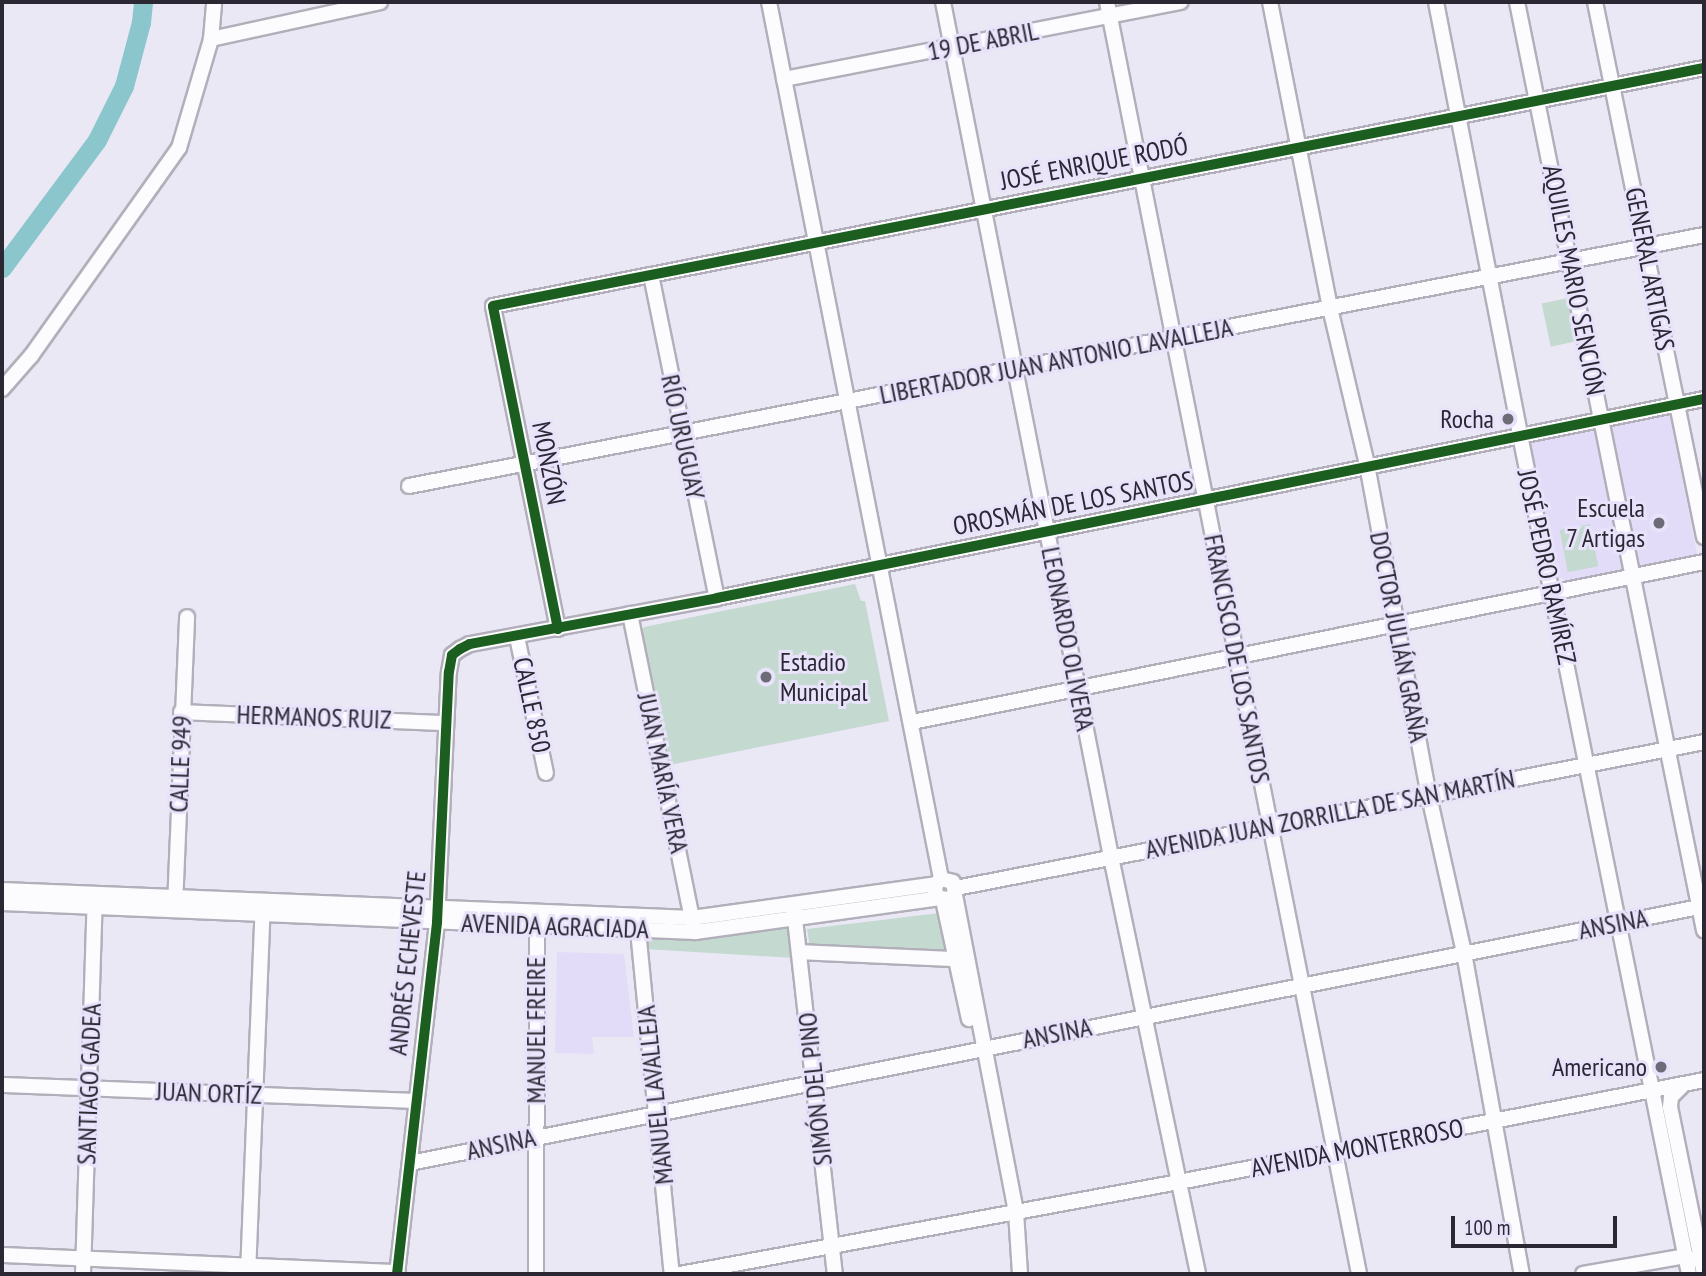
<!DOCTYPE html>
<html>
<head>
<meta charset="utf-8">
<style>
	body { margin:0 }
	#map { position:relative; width:1706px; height:1276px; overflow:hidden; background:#ebe8f5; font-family:"PT Sans Narrow",sans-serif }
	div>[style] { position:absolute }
	.built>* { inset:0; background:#e3dcf8; transform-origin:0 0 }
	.green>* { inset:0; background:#c4dad0; transform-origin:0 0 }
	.river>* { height:19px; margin:-9.5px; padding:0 9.5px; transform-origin:9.5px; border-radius:9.5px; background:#8ac6cc }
	.roads { filter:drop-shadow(2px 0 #b2afba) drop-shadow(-2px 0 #b2afba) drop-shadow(0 2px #b2afba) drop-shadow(0 -2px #b2afba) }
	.minor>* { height:14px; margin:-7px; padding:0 7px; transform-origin:7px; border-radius:7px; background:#fcfcfe }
	.cycleway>* { height:10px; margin:-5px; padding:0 5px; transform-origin:5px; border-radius:5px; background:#1b5e20 }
	.dots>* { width:19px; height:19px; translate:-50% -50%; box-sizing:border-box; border:4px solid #e8e2fb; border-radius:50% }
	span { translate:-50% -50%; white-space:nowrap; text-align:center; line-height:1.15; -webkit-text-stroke:6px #e8e2fb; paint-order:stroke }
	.street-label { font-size:26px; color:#2b2834 }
	.poi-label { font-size:26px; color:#2b2834 }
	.right { translate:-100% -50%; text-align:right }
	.left { translate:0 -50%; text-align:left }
	.frame { position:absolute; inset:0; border:4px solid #2b2834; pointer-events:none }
	.scale { position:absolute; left:1451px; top:1216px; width:166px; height:32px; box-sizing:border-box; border:4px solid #2b2834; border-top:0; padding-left:9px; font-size:21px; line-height:24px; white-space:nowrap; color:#2b2834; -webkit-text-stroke:5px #e8e2fb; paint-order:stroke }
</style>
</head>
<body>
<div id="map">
	<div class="built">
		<div style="left:1670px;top:415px;width:145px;height:63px;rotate:79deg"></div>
		<div style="clip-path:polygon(1594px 431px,1598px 434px,1624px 566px,1621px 570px,1564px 582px,1563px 578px,1558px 579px,1531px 445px,1534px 442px)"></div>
		<div style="clip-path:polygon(557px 952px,624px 954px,634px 1037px,592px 1037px,594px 1054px,555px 1053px)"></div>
	</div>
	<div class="green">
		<div style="left:1568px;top:298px;width:44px;height:27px;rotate:78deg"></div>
		<div style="left:1590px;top:524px;width:43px;height:31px;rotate:79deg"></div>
		<div style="clip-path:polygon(855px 584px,861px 601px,865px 601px,889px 721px,670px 765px,641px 632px,644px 627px)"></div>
		<div style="clip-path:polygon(939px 913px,945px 950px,810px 948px,807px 929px)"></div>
		<div style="clip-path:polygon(789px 928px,793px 958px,645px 949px,645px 939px,649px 936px,690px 937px)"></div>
	</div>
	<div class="river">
		<div style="left:2px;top:268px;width:159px;rotate:-53.4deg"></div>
		<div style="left:97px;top:140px;width:60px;rotate:-63.4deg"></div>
		<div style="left:124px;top:86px;width:66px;rotate:-75.1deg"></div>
		<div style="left:141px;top:22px;width:20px;rotate:-84deg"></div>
	</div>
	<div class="roads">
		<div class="minor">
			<div style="left:769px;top:2px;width:894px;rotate:78.9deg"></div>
			<div style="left:943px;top:2px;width:871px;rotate:78.88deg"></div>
			<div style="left:1111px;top:857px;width:426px;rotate:78.2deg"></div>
			<div style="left:1107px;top:2px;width:1297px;rotate:78.79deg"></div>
			<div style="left:1270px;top:2px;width:312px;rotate:78.9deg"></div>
			<div style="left:1330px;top:308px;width:161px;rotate:76.7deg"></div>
			<div style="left:1367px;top:465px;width:337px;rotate:79.4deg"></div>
			<div style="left:1429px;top:796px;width:161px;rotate:77.4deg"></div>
			<div style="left:1464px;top:953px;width:326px;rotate:79.8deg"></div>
			<div style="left:1436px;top:2px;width:441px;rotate:79deg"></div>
			<div style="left:1520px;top:435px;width:856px;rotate:78.61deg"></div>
			<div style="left:1517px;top:2px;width:947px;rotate:78.61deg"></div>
			<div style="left:1595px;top:2px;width:546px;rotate:78.48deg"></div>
			<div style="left:211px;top:39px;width:173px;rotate:-12.3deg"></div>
			<div style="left:784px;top:79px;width:404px;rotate:-11deg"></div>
			<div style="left:651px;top:275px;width:330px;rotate:78.5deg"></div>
			<div style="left:2px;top:389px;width:44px;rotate:-48.7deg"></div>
			<div style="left:31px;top:356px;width:255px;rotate:-54.6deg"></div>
			<div style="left:179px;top:148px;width:114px;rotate:-73.6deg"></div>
			<div style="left:211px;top:39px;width:37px;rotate:-85deg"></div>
			<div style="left:409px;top:486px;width:1319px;rotate:-10.97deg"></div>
			<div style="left:630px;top:614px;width:317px;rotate:78.5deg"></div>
			<div style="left:558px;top:629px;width:329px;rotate:-101.4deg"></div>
			<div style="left:493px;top:306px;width:1234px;rotate:-11.12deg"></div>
			<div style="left:517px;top:637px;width:139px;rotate:78deg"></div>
			<div style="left:181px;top:712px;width:265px;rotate:2.4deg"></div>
			<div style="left:912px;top:722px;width:808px;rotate:-11.42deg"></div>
			<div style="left:956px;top:888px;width:762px;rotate:-11.04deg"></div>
			<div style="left:2px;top:890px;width:691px;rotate:2.32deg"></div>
			<div style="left:692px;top:918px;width:246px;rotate:-7.9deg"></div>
			<div style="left:936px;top:884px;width:7px;rotate:-45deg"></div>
			<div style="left:941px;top:879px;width:12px;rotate:14deg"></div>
			<div style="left:953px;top:882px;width:13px;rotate:81deg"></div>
			<div style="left:955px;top:895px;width:6px;rotate:141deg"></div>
			<div style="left:950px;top:899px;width:11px;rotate:-175deg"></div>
			<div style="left:939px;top:898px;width:7px;rotate:-124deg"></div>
			<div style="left:935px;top:892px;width:8px;rotate:-83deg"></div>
			<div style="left:955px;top:895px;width:323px;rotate:79.1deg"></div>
			<div style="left:1016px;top:1212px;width:62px;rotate:86.3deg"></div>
			<div style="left:943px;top:900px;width:122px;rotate:77.7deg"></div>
			<div style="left:2px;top:903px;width:694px;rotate:2.4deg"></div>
			<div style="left:695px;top:932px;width:246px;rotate:-7.9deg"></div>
			<div style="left:175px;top:906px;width:289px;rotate:-87.6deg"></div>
			<div style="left:794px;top:910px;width:366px;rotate:83.6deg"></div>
			<div style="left:637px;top:920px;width:356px;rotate:84.4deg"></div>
			<div style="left:799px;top:952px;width:157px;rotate:2.6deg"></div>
			<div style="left:2px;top:1085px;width:414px;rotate:2.2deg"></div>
			<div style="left:1683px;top:1085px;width:17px;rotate:135deg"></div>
			<div style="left:1671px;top:1097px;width:10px;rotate:96deg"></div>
			<div style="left:1670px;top:1107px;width:170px;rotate:78.5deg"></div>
			<div style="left:410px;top:1163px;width:1319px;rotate:-11.23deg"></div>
			<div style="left:2px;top:1255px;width:396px;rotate:2.5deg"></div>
			<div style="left:83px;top:1274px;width:376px;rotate:-88.2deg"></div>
			<div style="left:248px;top:1274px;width:368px;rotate:-87.7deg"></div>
			<div style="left:397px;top:1274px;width:354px;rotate:-83.5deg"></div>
			<div style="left:437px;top:922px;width:250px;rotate:-87.3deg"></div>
			<div style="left:449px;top:672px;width:17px;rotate:-80deg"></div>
			<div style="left:452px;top:655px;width:10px;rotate:-37deg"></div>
			<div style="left:460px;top:649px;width:11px;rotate:-27deg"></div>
			<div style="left:470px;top:644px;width:251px;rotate:-10.5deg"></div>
			<div style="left:717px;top:598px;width:1007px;rotate:-11.4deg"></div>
			<div style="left:536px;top:1274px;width:359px;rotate:-89.8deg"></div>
			<div style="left:680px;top:1274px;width:507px;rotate:-10.45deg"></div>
			<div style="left:1179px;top:1182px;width:535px;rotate:-10.99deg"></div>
			<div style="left:1583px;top:1274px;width:105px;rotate:-9.9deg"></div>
			<div style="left:1686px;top:1256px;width:7px;rotate:45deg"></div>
		</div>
	</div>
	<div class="cycleway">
		<div style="left:558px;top:629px;width:329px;rotate:-101.4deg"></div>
		<div style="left:493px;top:306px;width:1234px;rotate:-11.12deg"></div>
		<div style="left:397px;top:1274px;width:354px;rotate:-83.5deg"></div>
		<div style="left:437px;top:922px;width:250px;rotate:-87.3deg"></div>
		<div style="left:449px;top:672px;width:17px;rotate:-80deg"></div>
		<div style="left:452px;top:655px;width:10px;rotate:-37deg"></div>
		<div style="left:460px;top:649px;width:11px;rotate:-27deg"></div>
		<div style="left:470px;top:644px;width:251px;rotate:-10.5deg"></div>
		<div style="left:717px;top:598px;width:1007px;rotate:-11.4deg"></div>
	</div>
	<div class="dots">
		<div style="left:1508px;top:419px;background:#6e6b78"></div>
		<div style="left:1659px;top:523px;background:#6e6b78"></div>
		<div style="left:766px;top:677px;background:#6e6b78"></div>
		<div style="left:1661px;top:1067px;background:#6e6b78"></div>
	</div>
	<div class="street-label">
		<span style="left:983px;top:41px;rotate:-11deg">19 DE ABRIL</span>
		<span style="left:1094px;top:163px;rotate:-11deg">JOSÉ ENRIQUE RODÓ</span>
		<span style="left:1650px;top:269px;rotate:79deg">GENERAL ARTIGAS</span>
		<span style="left:1574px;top:280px;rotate:79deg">AQUILES MARIO SENCIÓN</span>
		<span style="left:1056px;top:361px;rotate:-11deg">LIBERTADOR JUAN ANTONIO LAVALLEJA</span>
		<span style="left:683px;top:437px;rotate:78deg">RÍO URUGUAY</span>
		<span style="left:549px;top:463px;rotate:79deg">MONZÓN</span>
		<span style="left:1073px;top:503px;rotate:-11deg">OROSMÁN DE LOS SANTOS</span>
		<span style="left:1547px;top:567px;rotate:78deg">JOSÉ PEDRO RAMÍREZ</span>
		<span style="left:1399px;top:637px;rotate:79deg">DOCTOR JULIÁN GRAÑA</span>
		<span style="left:1068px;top:639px;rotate:79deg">LEONARDO OLIVERA</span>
		<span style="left:1237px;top:659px;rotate:79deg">FRANCISCO DE LOS SANTOS</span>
		<span style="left:532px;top:705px;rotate:78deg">CALLE 850</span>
		<span style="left:314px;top:717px;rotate:2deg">HERMANOS RUIZ</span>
		<span style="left:180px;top:764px;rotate:-88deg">CALLE 949</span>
		<span style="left:663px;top:773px;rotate:78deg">JUAN MARÍA VERA</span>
		<span style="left:1330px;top:814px;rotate:-11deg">AVENIDA JUAN ZORRILLA DE SAN MARTÍN</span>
		<span style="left:1613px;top:924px;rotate:-11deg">ANSINA</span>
		<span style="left:555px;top:926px;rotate:2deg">AVENIDA AGRACIADA</span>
		<span style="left:407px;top:963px;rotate:-84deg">ANDRÉS ECHEVESTE</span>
		<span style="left:536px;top:1030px;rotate:-90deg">MANUEL FREIRE</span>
		<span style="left:1057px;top:1033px;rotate:-11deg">ANSINA</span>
		<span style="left:89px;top:1084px;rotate:-88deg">SANTIAGO GADEA</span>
		<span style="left:815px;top:1089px;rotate:-96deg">SIMÓN DEL PINO</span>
		<span style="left:209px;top:1093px;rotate:2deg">JUAN ORTÍZ</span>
		<span style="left:655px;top:1095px;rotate:-96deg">MANUEL LAVALLEJA</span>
		<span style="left:501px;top:1144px;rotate:-12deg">ANSINA</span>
		<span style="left:1357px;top:1148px;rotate:-11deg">AVENIDA MONTERROSO</span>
	</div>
	<div class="poi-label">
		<span class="right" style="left:1494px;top:419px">Rocha</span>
		<span class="right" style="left:1645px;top:523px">Escuela<br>7 Artigas</span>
		<span class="left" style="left:780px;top:677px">Estadio<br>Municipal</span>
		<span class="right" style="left:1647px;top:1067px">Americano</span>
	</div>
	<div class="frame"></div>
	<div class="scale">100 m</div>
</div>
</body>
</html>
